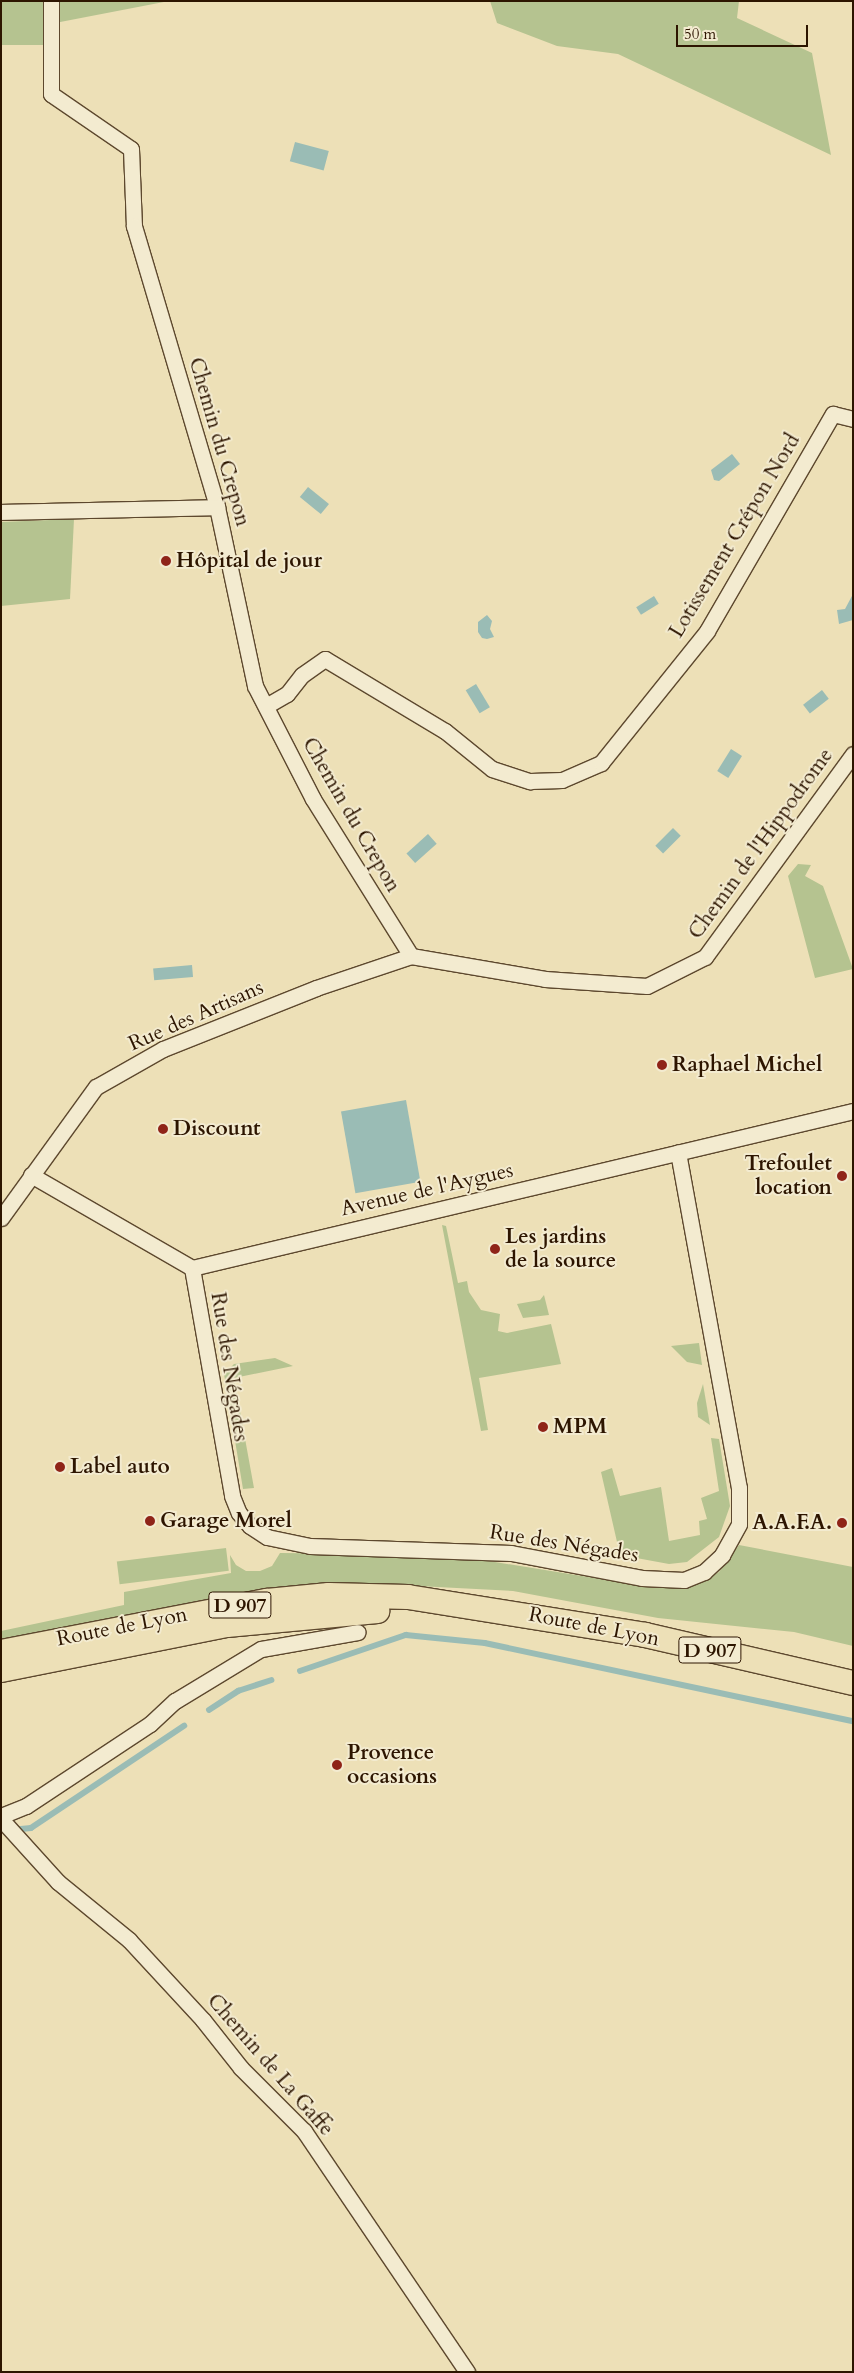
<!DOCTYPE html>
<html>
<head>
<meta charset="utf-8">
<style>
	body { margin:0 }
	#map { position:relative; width:854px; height:2373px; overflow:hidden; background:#ede0b7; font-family:Cardo,serif }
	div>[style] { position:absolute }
	.green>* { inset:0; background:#b5c390; transform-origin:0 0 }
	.water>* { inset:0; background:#9abcb5; transform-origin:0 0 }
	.stream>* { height:5.5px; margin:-2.75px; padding:0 2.75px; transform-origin:2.75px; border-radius:2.75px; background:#9abcb5 }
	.roads { filter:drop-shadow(1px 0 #5d482e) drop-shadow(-1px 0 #5d482e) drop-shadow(0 1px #5d482e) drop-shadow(0 -1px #5d482e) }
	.street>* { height:15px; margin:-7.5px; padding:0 7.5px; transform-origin:7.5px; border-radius:7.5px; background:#f3ebd0 }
	.primary>* { height:24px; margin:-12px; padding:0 12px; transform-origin:12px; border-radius:12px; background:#ede0b7 }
	.dots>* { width:14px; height:14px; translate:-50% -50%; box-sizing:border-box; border:2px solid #f3ebd0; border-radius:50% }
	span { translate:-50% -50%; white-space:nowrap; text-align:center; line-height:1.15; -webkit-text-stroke:4px #f3ebd0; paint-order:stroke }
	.shield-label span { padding:1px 4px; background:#f3ebd0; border:1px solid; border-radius:4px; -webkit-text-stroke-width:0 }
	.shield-label { font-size:20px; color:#2d1500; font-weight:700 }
	.street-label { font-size:21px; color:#2d1500 }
	.poi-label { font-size:21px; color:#2d1500; font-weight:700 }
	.left { translate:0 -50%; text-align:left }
	.right { translate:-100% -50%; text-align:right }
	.frame { position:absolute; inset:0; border:2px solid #2d1500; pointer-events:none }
	.scale { position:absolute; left:676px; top:25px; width:132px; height:22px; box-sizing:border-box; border:2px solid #2d1500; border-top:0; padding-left:6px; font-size:15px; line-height:18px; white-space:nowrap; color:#2d1500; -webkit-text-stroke:4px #f3ebd0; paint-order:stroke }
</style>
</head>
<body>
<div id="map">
	<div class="green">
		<div style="left:1px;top:1px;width:44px;height:44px"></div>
		<div style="clip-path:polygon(56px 1px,169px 1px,55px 23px)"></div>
		<div style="clip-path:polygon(490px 1px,739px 1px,737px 18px,812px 53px,831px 155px,618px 54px,557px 46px,497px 23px)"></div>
		<div style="clip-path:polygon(74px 519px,70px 599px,1px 606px,1px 522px)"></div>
		<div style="clip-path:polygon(798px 864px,811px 865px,805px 876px,823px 886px,853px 969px,815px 978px,788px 876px)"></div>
		<div style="clip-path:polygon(442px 1225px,446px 1226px,458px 1283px,467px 1281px,469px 1292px,481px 1310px,500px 1314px,498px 1331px,507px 1333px,551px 1324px,561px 1364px,479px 1378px,488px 1430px,481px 1431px)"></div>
		<div style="clip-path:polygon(544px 1295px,549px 1315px,523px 1318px,517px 1304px,540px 1300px)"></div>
		<div style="clip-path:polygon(699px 1343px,702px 1365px,687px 1362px,671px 1346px)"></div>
		<div style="clip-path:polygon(275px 1358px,293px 1366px,234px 1378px,254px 1488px,243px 1489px,224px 1374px,234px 1364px)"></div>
		<div style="clip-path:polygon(703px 1384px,710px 1425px,698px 1417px,697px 1403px)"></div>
		<div style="clip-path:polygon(711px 1438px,719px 1439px,730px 1506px,719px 1537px,687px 1562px,669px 1564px,620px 1555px,601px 1472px,612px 1468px,620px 1496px,661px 1487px,669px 1541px,700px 1535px,699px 1521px,707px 1519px,701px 1498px,719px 1491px)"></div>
		<div style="clip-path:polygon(739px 1545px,853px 1567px,853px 1646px,794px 1632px,658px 1618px,513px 1591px,360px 1583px,273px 1589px,1px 1643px,1px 1631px,124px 1605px,124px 1592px,231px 1573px,230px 1555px,236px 1565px,246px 1571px,260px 1571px,272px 1566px,280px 1553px,396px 1554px,489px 1561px,656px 1588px,698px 1583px,719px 1572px)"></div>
		<div style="left:226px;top:1548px;width:23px;height:110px;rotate:83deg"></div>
	</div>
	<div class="water">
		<div style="left:295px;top:142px;width:35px;height:20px;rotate:15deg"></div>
		<div style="clip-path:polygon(732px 454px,740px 464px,719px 481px,714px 480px,711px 470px)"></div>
		<div style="left:308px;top:487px;width:27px;height:13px;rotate:39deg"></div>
		<div style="clip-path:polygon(853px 594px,853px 620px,839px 624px,837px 610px,845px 609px)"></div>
		<div style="left:654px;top:596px;width:9px;height:21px;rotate:58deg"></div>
		<div style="clip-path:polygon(487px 615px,492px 621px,490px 629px,494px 637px,487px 639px,482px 638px,478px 632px,478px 622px)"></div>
		<div style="left:476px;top:684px;width:27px;height:12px;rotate:59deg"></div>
		<div style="left:822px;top:690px;width:11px;height:24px;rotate:52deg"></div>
		<div style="left:731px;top:749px;width:13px;height:26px;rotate:32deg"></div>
		<div style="left:673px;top:828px;width:11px;height:25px;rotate:45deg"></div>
		<div style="left:428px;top:834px;width:13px;height:29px;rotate:48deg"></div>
		<div style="left:192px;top:965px;width:12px;height:39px;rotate:85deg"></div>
		<div style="left:406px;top:1100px;width:83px;height:66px;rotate:80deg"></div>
	</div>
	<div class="stream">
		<div style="left:300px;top:1671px;width:112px;rotate:-18.8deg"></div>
		<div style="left:406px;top:1635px;width:79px;rotate:5.8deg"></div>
		<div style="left:485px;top:1643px;width:376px;rotate:12deg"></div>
		<div style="left:209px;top:1710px;width:35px;rotate:-33deg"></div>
		<div style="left:238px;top:1691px;width:35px;rotate:-18deg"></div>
		<div style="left:21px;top:1829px;width:10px;rotate:-6deg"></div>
		<div style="left:31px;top:1828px;width:184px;rotate:-33.7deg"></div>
	</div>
	<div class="roads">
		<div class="street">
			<div style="left:51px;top:1px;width:93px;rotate:90deg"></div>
			<div style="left:51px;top:94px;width:97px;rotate:34.5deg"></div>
			<div style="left:131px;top:149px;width:77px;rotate:87.8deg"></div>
			<div style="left:134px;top:226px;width:293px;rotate:73.5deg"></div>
			<div style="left:217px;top:507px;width:183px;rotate:78deg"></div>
			<div style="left:255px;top:686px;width:127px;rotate:62.8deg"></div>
			<div style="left:313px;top:799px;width:185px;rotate:58deg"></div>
			<div style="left:1px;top:512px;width:216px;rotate:-1.3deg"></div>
			<div style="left:266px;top:706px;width:24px;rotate:-30deg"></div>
			<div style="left:287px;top:694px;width:24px;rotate:-52deg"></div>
			<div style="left:302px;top:675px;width:28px;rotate:-35deg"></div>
			<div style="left:325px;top:659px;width:140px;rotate:31deg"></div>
			<div style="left:445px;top:731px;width:60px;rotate:39deg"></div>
			<div style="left:492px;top:769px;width:40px;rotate:18deg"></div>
			<div style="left:530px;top:781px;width:32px;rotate:-2deg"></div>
			<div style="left:562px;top:780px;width:43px;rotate:-23.6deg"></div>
			<div style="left:601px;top:763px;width:169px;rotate:-51.2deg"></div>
			<div style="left:707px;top:631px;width:251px;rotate:-59.9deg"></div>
			<div style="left:833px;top:414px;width:21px;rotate:14deg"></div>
			<div style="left:31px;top:1175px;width:186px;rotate:30deg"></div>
			<div style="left:192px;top:1268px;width:679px;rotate:-13.36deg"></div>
			<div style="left:1px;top:1218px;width:162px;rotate:-54.1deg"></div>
			<div style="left:96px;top:1087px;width:77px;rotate:-29.6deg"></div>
			<div style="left:163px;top:1049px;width:165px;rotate:-21.7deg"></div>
			<div style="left:316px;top:988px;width:100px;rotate:-18.6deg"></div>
			<div style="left:411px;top:956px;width:136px;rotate:9.7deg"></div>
			<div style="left:545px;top:979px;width:102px;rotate:3.9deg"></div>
			<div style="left:647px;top:986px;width:65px;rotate:-26.6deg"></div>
			<div style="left:705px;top:957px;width:251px;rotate:-53.9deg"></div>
			<div style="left:192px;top:1268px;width:231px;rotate:80deg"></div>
			<div style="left:232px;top:1496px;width:18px;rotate:68deg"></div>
			<div style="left:239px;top:1513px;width:17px;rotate:50deg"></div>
			<div style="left:250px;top:1526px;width:20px;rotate:33deg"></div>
			<div style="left:267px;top:1537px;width:44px;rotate:11.8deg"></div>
			<div style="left:310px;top:1546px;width:201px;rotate:2deg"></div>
			<div style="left:511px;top:1553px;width:133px;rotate:10.8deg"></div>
			<div style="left:642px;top:1578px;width:42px;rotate:2.7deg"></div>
			<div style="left:684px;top:1580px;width:22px;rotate:-22deg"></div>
			<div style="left:704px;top:1572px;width:25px;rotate:-43deg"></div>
			<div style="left:722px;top:1555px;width:35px;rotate:-61deg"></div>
			<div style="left:739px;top:1524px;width:36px;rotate:-90deg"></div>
			<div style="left:739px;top:1488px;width:341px;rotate:-100.3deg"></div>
			<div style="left:1px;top:1816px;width:27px;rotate:-22deg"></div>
			<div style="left:26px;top:1806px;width:149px;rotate:-33.5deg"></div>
			<div style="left:150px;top:1724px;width:34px;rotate:-43deg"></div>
			<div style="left:175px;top:1701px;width:100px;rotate:-31.2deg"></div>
			<div style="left:261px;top:1649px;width:98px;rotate:-9.9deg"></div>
			<div style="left:1px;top:1819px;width:85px;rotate:47.9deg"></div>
			<div style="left:58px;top:1882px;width:92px;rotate:39.2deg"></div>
			<div style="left:129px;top:1940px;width:109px;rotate:47.2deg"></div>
			<div style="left:203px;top:2020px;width:61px;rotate:51.6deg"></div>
			<div style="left:241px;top:2068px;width:89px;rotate:45deg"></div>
			<div style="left:304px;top:2131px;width:291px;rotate:55.9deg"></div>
		</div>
		<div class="primary">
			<div style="left:1px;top:1652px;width:271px;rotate:-10.9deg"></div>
			<div style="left:267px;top:1601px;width:62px;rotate:-5.5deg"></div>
			<div style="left:329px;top:1595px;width:79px;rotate:1.5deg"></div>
			<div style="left:408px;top:1597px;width:240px;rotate:9.1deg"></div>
			<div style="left:645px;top:1635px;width:213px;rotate:13deg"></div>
			<div style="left:1px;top:1670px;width:230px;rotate:-11.3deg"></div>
			<div style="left:227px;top:1625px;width:151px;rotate:-5.3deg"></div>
		</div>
	</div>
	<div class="dots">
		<div style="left:166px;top:561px;background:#8f2418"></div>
		<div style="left:662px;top:1065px;background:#8f2418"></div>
		<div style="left:163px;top:1129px;background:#8f2418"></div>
		<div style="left:842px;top:1176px;background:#8f2418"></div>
		<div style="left:495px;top:1249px;background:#8f2418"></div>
		<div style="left:543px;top:1427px;background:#8f2418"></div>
		<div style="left:60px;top:1467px;background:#8f2418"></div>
		<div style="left:150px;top:1521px;background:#8f2418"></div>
		<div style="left:842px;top:1523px;background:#8f2418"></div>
		<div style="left:337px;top:1765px;background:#8f2418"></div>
	</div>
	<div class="shield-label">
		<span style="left:240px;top:1605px">D 907</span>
		<span style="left:710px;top:1650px">D 907</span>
	</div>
	<div class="street-label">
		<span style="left:219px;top:442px;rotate:74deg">Chemin du Crepon</span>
		<span style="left:735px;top:536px;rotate:-59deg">Lotissement Crépon Nord</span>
		<span style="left:351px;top:815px;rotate:60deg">Chemin du Crepon</span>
		<span style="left:761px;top:844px;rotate:-54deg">Chemin de l'Hippodrome</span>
		<span style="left:196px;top:1016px;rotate:-24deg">Rue des Artisans</span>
		<span style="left:427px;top:1190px;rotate:-13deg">Avenue de l'Aygues</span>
		<span style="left:229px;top:1367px;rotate:81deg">Rue des Négades</span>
		<span style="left:564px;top:1544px;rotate:9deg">Rue des Négades</span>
		<span style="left:122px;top:1627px;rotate:-11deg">Route de Lyon</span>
		<span style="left:594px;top:1627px;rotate:11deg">Route de Lyon</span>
		<span style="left:270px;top:2065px;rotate:49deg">Chemin de La Gaffe</span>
	</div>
	<div class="poi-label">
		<span class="left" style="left:176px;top:561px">Hôpital de jour</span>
		<span class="left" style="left:672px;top:1065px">Raphael Michel</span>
		<span class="left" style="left:173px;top:1129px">Discount</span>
		<span class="right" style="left:832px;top:1176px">Trefoulet<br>location</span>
		<span class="left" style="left:505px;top:1249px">Les jardins<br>de la source</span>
		<span class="left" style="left:553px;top:1427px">MPM</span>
		<span class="left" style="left:70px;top:1467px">Label auto</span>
		<span class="left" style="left:160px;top:1521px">Garage Morel</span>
		<span class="right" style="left:832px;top:1523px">A.A.F.A.</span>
		<span class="left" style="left:347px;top:1765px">Provence<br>occasions</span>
	</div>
	<div class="frame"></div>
	<div class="scale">50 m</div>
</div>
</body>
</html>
